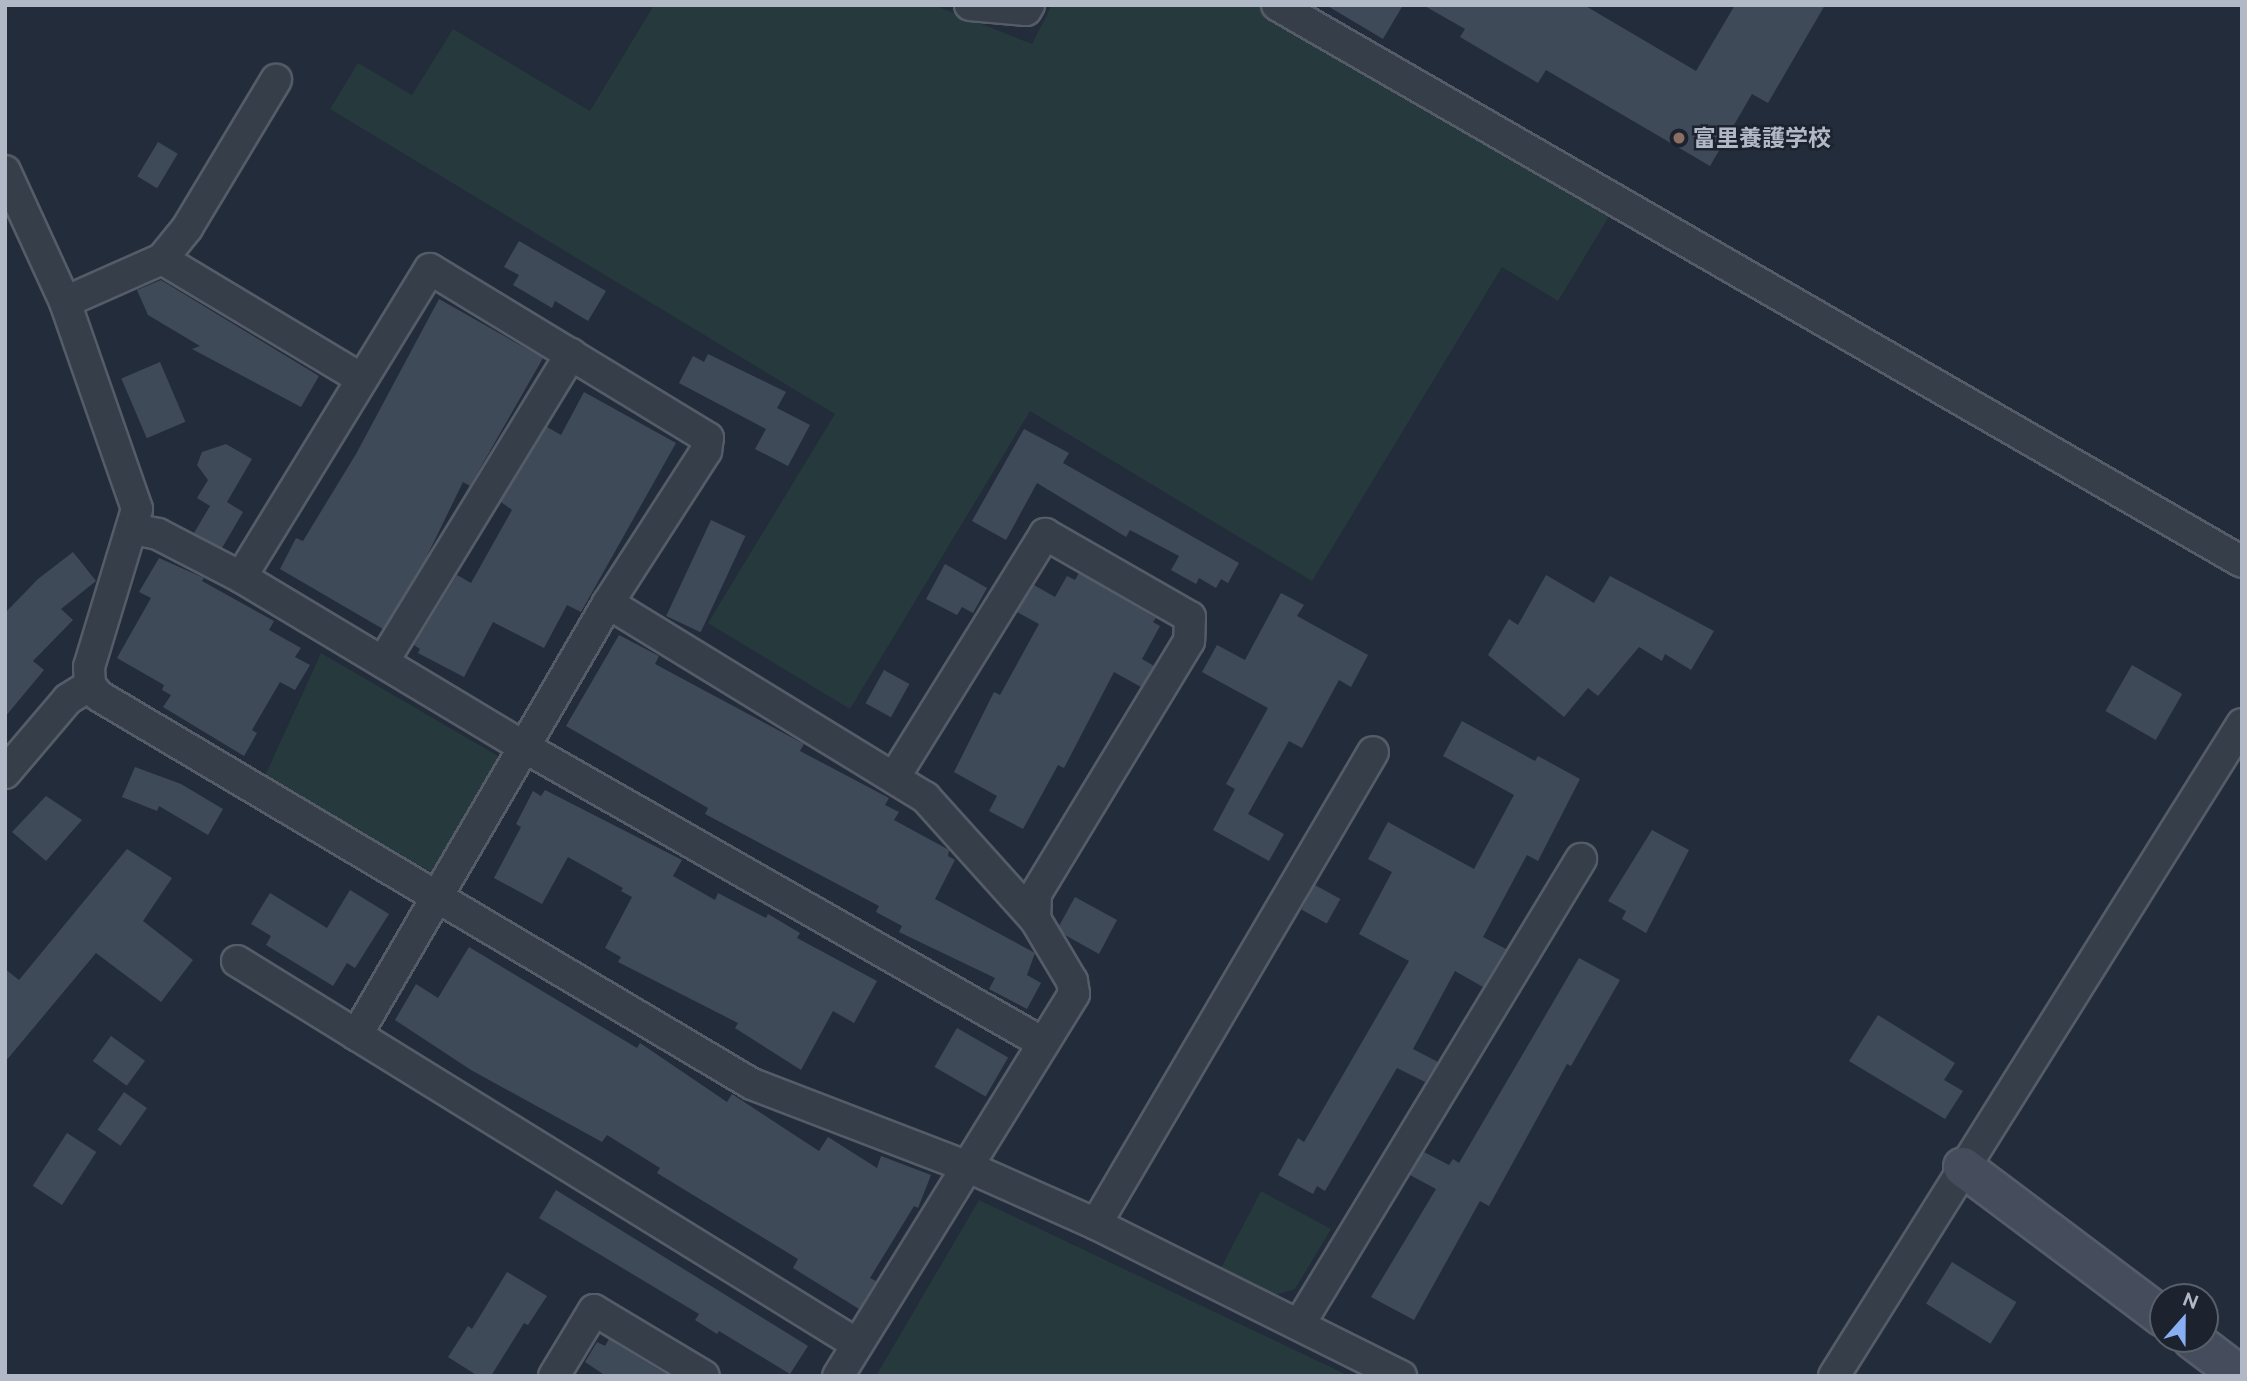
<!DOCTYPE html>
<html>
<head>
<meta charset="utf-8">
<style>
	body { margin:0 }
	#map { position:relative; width:2247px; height:1381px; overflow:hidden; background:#232c3a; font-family:Raleway,"Noto Sans JP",sans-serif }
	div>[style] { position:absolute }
	.green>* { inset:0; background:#26393c }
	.building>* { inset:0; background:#3f4a59; transform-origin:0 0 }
	.roads { filter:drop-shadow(2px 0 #555c68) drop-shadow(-2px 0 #555c68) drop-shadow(0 2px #555c68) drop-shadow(0 -2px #555c68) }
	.street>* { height:30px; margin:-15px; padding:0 15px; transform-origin:15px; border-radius:15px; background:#363e4a }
	.secondary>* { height:38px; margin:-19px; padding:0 19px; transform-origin:19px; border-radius:19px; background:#454d5d }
	.dots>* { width:19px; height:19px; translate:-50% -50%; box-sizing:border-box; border:4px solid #1c232f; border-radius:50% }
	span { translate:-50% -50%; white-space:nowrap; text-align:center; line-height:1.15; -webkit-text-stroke:5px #1c232f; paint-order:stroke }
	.poi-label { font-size:23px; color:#b2b9c6; font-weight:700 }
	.left { translate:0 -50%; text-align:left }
	.frame { position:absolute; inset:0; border:7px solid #b2b9c6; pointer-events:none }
	.north { position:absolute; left:2149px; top:1283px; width:70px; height:70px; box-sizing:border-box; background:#1c232f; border:2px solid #585f6b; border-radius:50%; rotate:21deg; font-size:19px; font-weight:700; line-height:28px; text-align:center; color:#b2b9c6 }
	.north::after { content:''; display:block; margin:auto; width:24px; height:32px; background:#89aff3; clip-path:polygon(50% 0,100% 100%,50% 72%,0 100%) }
</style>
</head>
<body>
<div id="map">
	<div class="green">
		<div style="clip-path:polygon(654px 5px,934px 5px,1032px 44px,1052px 5px,1264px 5px,1614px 208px,1558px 301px,1502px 267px,1312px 581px,1030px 411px,850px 709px,708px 623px,835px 414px,330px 109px,358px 63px,412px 95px,453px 29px,590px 111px)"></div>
		<div style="clip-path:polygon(321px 653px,498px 756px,502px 768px,440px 877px,264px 778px)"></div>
		<div style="clip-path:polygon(1261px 1191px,1331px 1229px,1295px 1289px,1272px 1296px,1220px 1270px)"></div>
		<div style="clip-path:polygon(979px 1200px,1345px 1374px,876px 1376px)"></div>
	</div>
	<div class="building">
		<div style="clip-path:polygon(1326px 5px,1403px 5px,1383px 39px)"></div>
		<div style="clip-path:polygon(1423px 5px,1584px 5px,1696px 71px,1735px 5px,1825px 5px,1768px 103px,1752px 94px,1710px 166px,1546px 70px,1538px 83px,1460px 37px,1465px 29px)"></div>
		<div style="left:158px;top:142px;width:23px;height:40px;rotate:31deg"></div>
		<div style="clip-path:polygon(519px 241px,606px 291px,588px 321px,555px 301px,552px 308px,513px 285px,519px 275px,504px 267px)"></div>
		<div style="clip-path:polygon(161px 280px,319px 376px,301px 407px,192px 349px,200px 346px,148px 315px,137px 290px)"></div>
		<div style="clip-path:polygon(439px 299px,543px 358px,470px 486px,463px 482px,426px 558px,383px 629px,280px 569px,296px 538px,303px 541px,356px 454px)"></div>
		<div style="clip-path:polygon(708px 354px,786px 392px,777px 408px,810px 425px,788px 466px,755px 449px,766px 429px,679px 383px,693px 356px,704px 362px)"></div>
		<div style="left:160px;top:362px;width:65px;height:42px;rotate:67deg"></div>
		<div style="clip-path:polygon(584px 392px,676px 443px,581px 612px,567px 605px,544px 648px,493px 622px,464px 677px,418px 653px,420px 649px,414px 645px,457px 575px,471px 583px,512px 510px,501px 502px,547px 427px,561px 435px)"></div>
		<div style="clip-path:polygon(1024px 429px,1069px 453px,1063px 463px,1239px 563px,1228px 583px,1221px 579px,1216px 588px,1199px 578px,1196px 584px,1171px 570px,1179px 556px,1130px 530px,1126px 537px,1037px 483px,1006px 540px,972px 521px)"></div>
		<div style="clip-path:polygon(226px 444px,252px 459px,227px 502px,243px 512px,222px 548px,194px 533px,210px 506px,197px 498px,208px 480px,197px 465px,202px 452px)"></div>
		<div style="left:711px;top:520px;width:38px;height:106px;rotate:25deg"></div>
		<div style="clip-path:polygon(73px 552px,96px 581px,61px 609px,73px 620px,33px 661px,44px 670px,5px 717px,5px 613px,38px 579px)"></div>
		<div style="clip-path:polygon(159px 558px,204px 578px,202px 581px,274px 621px,269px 630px,301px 648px,295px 657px,310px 665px,295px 690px,280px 682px,252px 730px,257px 733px,244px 756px,163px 707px,171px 695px,162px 690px,164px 685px,117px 658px,151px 598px,139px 592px)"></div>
		<div style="clip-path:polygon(945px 564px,987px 588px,973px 613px,962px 607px,957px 615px,926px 599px)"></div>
		<div style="clip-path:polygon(1079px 573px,1156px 618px,1153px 622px,1160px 626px,1142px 659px,1154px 666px,1141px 687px,1114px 672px,1064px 768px,1058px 765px,1023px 829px,989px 811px,997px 796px,954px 772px,994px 692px,1000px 695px,1039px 624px,1017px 612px,1034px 585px,1055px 597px,1067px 576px,1075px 580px)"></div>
		<div style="clip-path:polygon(1546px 575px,1594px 603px,1610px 576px,1714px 631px,1691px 670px,1665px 654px,1662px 661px,1639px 647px,1598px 696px,1588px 688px,1564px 717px,1488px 655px,1509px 619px,1518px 625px)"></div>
		<div style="clip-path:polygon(1281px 593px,1304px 605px,1297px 616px,1368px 655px,1351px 687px,1339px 680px,1302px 748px,1289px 741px,1248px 814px,1284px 834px,1269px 861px,1213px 830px,1235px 789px,1226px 784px,1268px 708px,1202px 672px,1217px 645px,1245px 660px)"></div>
		<div style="clip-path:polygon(619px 635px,659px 656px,655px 664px,804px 744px,800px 751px,889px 798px,885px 805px,899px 812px,894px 820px,949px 850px,948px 856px,955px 860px,935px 899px,1035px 953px,1027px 975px,1041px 983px,1027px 1009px,989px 989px,995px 978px,899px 932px,902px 926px,876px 912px,879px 906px,705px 814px,708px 808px,566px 726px)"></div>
		<div style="left:2132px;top:665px;width:58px;height:53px;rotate:30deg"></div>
		<div style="left:884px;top:670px;width:29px;height:38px;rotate:29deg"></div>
		<div style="clip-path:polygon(1462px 721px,1535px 761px,1538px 756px,1580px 779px,1538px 861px,1527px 855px,1483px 937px,1506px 949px,1483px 987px,1455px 971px,1413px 1049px,1438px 1062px,1425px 1082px,1397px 1068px,1325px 1191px,1317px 1186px,1313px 1194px,1278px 1175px,1298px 1138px,1304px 1142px,1409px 961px,1359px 934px,1392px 872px,1368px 859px,1388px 822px,1474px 869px,1514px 795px,1443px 756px)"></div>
		<div style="clip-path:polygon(135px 767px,181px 784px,223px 809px,208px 835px,159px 806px,157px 811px,122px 797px)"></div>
		<div style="clip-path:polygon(545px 790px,682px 860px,673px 876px,715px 900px,718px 893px,766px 918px,768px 914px,800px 933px,797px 938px,877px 981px,854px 1023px,833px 1011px,801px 1070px,735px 1028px,738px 1023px,618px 962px,621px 957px,605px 948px,632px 897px,621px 891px,623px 888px,568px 857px,542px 904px,494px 878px,521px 827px,516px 824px,533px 791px,541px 796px)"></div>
		<div style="clip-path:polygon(46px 796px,82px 820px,46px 861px,12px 832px)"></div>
		<div style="clip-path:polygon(1652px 830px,1689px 850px,1646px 933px,1622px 919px,1626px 911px,1608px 901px)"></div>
		<div style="clip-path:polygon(127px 849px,172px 878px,143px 921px,193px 960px,161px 1002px,96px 953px,5px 1062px,5px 969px,19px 980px)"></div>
		<div style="left:1315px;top:885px;width:29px;height:28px;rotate:29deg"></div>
		<div style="clip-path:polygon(350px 890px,389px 914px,355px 968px,347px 963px,333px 986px,266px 945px,271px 936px,251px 924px,270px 893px,327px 928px)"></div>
		<div style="clip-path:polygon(1075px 897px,1117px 920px,1099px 954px,1065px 935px,1059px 926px)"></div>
		<div style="clip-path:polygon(469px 947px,637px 1048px,640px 1043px,727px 1102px,732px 1094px,819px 1151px,828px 1137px,877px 1168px,881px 1156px,931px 1175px,918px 1208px,914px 1206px,870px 1278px,876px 1281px,859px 1309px,793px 1268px,798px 1259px,657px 1173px,660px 1168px,607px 1135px,602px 1142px,471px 1070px,395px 1020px,416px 984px,438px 998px)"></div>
		<div style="clip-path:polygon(1579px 958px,1620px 980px,1571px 1066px,1567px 1064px,1489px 1206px,1480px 1201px,1414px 1320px,1371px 1297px,1436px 1189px,1410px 1175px,1424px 1152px,1449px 1165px,1453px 1159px,1459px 1163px)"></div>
		<div style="clip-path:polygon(1878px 1015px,1955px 1063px,1944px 1080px,1963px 1091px,1945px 1119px,1849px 1061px)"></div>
		<div style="left:957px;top:1028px;width:59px;height:45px;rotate:30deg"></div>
		<div style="left:111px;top:1036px;width:42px;height:31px;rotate:36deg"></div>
		<div style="left:124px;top:1092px;width:28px;height:46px;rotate:35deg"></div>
		<div style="left:67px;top:1133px;width:35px;height:63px;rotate:33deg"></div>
		<div style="clip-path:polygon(556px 1190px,808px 1346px,790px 1374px,719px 1331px,717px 1334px,695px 1320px,699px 1314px,539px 1218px)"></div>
		<div style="left:1952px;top:1262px;width:76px;height:49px;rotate:32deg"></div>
		<div style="clip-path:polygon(507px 1272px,547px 1296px,528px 1325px,524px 1323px,491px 1376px,478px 1376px,448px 1357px,468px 1326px,472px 1329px)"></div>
		<div style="clip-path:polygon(609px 1339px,618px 1345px,669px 1376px,606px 1376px,585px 1362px,597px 1342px,605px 1346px)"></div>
	</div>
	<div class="roads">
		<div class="street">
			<div style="left:970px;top:5px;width:56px;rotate:5.1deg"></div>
			<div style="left:1026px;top:10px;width:6px;rotate:-59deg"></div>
			<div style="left:1277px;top:5px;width:1114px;rotate:29.99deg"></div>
			<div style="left:5px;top:171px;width:144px;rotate:65.4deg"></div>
			<div style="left:65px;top:302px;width:219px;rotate:70.8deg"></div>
			<div style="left:137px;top:509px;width:165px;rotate:106.9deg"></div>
			<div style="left:89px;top:667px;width:18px;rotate:87deg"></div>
			<div style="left:90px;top:685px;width:14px;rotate:51deg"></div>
			<div style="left:99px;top:696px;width:760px;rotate:30.72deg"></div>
			<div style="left:752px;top:1084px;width:231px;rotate:21deg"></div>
			<div style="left:968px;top:1167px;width:140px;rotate:24deg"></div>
			<div style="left:1096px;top:1224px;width:341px;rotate:26.5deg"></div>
			<div style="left:162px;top:259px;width:233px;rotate:31deg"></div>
			<div style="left:65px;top:302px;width:106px;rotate:-23.9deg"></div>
			<div style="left:162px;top:259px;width:40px;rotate:-51deg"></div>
			<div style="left:187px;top:228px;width:173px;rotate:-59deg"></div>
			<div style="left:134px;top:529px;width:25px;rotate:12deg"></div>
			<div style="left:158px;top:534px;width:93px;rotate:27.4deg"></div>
			<div style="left:241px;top:577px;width:332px;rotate:31deg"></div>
			<div style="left:526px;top:748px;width:595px;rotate:29.71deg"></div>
			<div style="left:241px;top:577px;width:361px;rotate:-58.5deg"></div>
			<div style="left:430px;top:269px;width:325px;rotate:31.3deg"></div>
			<div style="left:708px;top:438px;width:13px;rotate:99deg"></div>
			<div style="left:706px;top:451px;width:181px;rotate:122.8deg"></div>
			<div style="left:608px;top:603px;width:500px;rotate:120.2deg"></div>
			<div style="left:608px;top:603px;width:372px;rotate:31.5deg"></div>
			<div style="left:925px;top:797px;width:164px;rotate:48deg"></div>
			<div style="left:1035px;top:919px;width:72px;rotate:59.2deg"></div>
			<div style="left:1072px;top:981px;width:13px;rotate:81deg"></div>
			<div style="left:1074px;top:994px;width:449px;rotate:121.7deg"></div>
			<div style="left:383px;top:662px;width:361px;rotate:-58.6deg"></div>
			<div style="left:5px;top:773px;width:97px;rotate:-49.6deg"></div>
			<div style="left:68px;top:699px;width:26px;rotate:-32deg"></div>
			<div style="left:895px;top:776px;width:285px;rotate:-58.2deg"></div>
			<div style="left:1045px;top:534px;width:167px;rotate:29.8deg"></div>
			<div style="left:1190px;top:617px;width:24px;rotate:92deg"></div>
			<div style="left:1189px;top:641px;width:296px;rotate:121.2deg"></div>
			<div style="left:1036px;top:894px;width:25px;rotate:92deg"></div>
			<div style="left:237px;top:961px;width:729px;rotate:31.71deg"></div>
			<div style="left:1096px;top:1224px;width:547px;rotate:-59.59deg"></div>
			<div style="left:1299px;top:1325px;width:545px;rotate:-58.82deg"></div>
			<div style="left:554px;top:1376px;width:77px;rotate:-58.8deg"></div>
			<div style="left:594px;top:1310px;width:128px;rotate:31deg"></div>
			<div style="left:1834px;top:1376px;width:769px;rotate:-57.96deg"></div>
		</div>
		<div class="secondary">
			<div style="left:1963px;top:1167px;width:250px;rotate:36.9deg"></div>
			<div style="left:2192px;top:1339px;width:61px;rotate:37.1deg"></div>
		</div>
	</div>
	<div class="dots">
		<div style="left:1679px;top:138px;background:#8d6e63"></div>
	</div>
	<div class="poi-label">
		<span class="left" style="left:1693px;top:138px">富里養護学校</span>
	</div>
	<div class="frame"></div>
	<div class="north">N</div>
</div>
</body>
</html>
